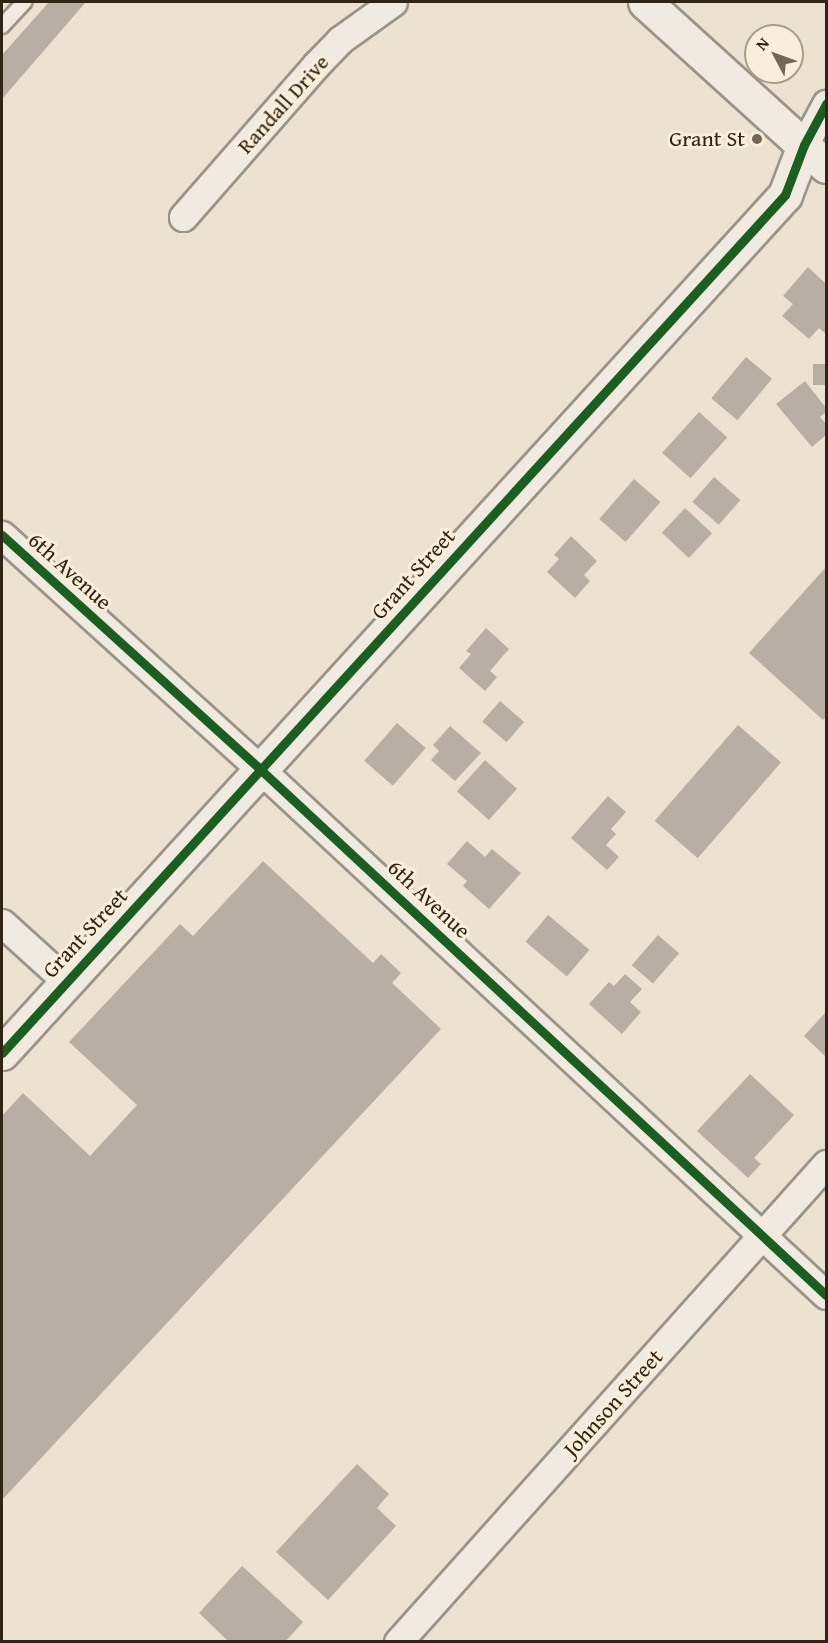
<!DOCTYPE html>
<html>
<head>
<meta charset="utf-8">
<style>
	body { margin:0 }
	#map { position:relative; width:828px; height:1643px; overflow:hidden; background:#ede2d1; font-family:"Gentium Book Plus",serif }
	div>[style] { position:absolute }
	.building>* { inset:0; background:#b7afa3; transform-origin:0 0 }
	.roads { filter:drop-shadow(2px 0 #9a9388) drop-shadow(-2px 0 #9a9388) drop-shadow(0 2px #9a9388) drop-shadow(0 -2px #9a9388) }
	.lane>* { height:14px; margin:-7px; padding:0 7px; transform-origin:7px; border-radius:7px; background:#f0eae1 }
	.street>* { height:27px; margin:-13.5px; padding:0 13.5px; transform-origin:13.5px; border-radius:13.5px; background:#f0eae1 }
	.secondary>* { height:33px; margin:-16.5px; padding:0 16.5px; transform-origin:16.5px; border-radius:16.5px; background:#f0eae1 }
	.cycleway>* { height:9px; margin:-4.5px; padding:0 4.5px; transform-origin:4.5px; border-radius:4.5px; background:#1b5e20 }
	.dots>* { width:16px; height:16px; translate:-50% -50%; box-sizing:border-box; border:3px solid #faedda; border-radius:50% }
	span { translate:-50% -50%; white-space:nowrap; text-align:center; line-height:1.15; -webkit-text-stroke:6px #faedda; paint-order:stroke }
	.street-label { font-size:22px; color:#302415 }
	.poi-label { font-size:22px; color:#302415 }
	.right { translate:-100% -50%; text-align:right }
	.frame { position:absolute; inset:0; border:3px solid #302415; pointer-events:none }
	.north { position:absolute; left:744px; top:24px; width:60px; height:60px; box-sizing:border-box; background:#faedda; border:2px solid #a99d8b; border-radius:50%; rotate:311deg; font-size:16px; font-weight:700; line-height:24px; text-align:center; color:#302415 }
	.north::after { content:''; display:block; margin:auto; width:21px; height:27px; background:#726657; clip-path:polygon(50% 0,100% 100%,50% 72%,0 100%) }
</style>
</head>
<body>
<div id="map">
	<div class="building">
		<div style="clip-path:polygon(49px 2px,86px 2px,2px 99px,2px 55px)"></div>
		<div style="clip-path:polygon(808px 267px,826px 284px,826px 334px,819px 328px,809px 339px,782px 316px,793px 304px,783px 296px)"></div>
		<div style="left:746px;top:357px;width:34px;height:54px;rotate:40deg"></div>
		<div style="left:826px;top:364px;width:21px;height:13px;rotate:90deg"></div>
		<div style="clip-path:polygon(805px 381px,826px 408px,826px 412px,820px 417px,826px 424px,826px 435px,812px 447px,776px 404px)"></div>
		<div style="left:699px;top:412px;width:38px;height:55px;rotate:42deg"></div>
		<div style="left:714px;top:477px;width:35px;height:33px;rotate:41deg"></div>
		<div style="left:634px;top:479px;width:35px;height:53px;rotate:41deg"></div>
		<div style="left:685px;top:508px;width:37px;height:34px;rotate:43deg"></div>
		<div style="clip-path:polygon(571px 536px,597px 561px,584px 575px,590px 581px,575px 598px,547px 572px,559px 559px,554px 555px)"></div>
		<div style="clip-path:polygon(826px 567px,826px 717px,823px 720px,749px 653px)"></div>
		<div style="clip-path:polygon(486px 628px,509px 649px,490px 671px,497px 677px,485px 691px,459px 668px,471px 654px,466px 651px)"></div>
		<div style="left:500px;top:701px;width:32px;height:27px;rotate:41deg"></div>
		<div style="left:397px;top:723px;width:38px;height:50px;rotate:41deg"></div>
		<div style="left:738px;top:725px;width:57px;height:127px;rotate:41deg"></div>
		<div style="clip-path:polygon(450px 726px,481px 753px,455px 781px,431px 760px,439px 751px,433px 745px)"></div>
		<div style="left:485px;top:760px;width:43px;height:42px;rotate:42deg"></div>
		<div style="clip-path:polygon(608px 796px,626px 812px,611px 829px,616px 834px,606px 845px,619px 857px,607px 870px,571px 838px)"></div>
		<div style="clip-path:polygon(467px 841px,485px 857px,492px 849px,521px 873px,489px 909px,463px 886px,467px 881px,447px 864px)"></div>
		<div style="clip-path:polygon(263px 861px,373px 963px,381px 954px,401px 973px,392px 983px,441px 1029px,2px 1500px,2px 1116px,23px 1093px,90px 1156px,137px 1105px,69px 1042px,180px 924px,193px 936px)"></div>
		<div style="left:548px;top:915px;width:54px;height:35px;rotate:40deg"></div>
		<div style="left:658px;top:935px;width:28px;height:40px;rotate:41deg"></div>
		<div style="clip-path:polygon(625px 974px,642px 989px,630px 1002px,641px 1012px,622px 1034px,589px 1004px,609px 982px,614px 986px)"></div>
		<div style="clip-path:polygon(826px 1012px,826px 1057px,804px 1036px)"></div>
		<div style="clip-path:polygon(750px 1074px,794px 1115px,754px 1158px,761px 1164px,748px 1178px,697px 1131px)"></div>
		<div style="clip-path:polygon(357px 1464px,389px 1494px,377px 1508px,396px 1526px,328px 1600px,276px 1552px)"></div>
		<div style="clip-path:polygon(242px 1566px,303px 1622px,285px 1642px,229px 1642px,199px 1613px)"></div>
	</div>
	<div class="roads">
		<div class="lane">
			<div style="left:2px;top:26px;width:33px;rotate:-47deg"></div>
		</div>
		<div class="street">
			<div style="left:804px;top:145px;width:47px;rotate:-61.8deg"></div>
			<div style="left:183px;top:217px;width:202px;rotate:-48.8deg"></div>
			<div style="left:316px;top:65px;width:35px;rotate:-46deg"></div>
			<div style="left:340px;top:40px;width:65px;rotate:-35.6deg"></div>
			<div style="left:2px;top:535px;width:350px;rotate:42.2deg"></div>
			<div style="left:261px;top:770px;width:771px;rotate:42.9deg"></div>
			<div style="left:2px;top:923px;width:88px;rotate:42.2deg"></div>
			<div style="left:398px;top:1642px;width:642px;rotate:-48.16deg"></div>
		</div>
		<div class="secondary">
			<div style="left:645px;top:2px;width:244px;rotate:42.2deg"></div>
			<div style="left:2px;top:1053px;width:1162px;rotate:-47.62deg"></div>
			<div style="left:785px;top:195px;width:53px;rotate:-69.2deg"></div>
		</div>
	</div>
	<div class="cycleway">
		<div style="left:2px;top:535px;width:350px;rotate:42.2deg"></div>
		<div style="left:261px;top:770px;width:771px;rotate:42.9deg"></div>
		<div style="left:2px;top:1053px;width:1162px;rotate:-47.62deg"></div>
		<div style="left:785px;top:195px;width:53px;rotate:-69.2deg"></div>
		<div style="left:804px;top:145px;width:47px;rotate:-61.8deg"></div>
	</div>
	<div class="dots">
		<div style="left:757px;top:139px;background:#726657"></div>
	</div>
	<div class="street-label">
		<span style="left:283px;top:104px;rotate:-48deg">Randall Drive</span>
		<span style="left:70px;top:571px;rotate:42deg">6th Avenue</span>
		<span style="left:413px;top:574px;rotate:-48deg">Grant Street</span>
		<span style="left:429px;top:899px;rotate:43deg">6th Avenue</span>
		<span style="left:85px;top:933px;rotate:-47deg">Grant Street</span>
		<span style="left:613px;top:1403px;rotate:-48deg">Johnson Street</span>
	</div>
	<div class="poi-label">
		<span class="right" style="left:745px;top:139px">Grant St</span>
	</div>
	<div class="frame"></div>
	<div class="north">N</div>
</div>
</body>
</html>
